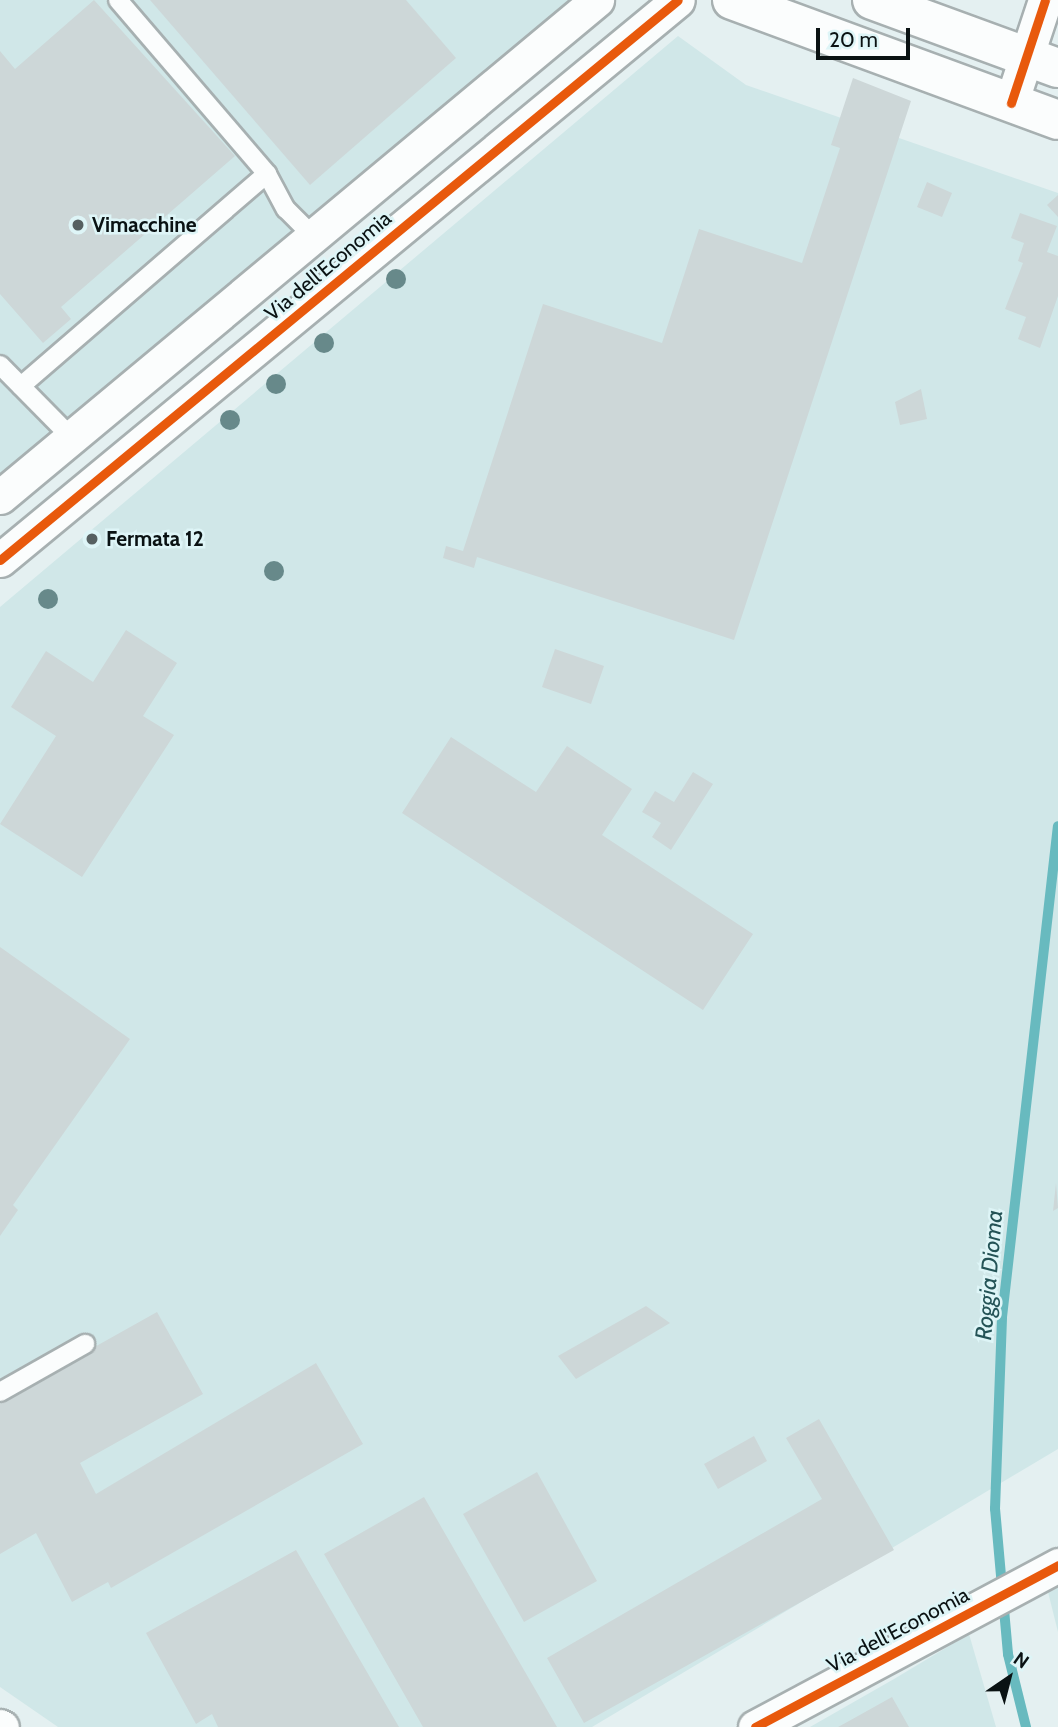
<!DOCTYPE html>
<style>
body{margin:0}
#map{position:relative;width:1058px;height:1727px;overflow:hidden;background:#e4f0f1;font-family:Cabin,sans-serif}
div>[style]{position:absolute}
.built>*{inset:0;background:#d0e7e8}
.stream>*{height:10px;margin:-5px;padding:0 5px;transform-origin:5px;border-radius:5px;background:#68babf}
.building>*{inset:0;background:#cdd7d8}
.roads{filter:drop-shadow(2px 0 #a7b0b1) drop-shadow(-2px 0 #a7b0b1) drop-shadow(0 2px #a7b0b1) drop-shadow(0 -2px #a7b0b1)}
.service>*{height:18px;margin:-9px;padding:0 9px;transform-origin:9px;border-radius:9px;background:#fbfdfd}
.minor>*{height:33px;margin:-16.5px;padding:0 16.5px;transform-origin:16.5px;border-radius:16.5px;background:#fbfdfd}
.secondary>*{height:38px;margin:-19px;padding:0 19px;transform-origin:19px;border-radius:19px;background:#fbfdfd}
.cycleway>*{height:9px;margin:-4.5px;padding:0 4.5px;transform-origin:4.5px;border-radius:4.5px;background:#e8590c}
.trees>*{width:20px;height:20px;margin:-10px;border-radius:50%;background:#67898a}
.dots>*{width:19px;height:19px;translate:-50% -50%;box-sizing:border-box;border:4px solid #def5f7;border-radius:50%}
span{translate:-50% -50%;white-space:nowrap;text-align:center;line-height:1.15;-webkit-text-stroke:5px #def5f7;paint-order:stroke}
.poi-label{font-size:21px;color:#0a1213;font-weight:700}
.left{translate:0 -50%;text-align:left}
.street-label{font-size:21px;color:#0a1213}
.water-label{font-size:23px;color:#245356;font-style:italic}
.north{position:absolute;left:974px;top:1643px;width:70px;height:70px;-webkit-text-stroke:5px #def5f7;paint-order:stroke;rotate:35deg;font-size:19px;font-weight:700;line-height:28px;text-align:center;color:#0a1213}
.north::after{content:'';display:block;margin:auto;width:24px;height:32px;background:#0a1213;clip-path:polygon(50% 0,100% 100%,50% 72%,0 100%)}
.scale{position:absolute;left:816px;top:28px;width:94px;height:32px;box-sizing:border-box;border:4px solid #0a1213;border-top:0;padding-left:9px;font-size:21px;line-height:24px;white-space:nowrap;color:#0a1213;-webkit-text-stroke:5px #def5f7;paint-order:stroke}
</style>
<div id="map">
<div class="built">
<div style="clip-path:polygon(0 0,576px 0,0 474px)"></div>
<div style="clip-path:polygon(678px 36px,746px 85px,1058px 193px,1058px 1449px,592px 1727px,58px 1727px,0 1687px,0 607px)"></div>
<div style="clip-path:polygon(1058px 1586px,1058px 1632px,1048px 1592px)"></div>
<div style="clip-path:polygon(969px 1634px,996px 1727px,810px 1727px,894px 1679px)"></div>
</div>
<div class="stream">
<div style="left:1026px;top:1727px;width:75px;rotate:-103.9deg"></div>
<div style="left:1008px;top:1654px;width:146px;rotate:-95.1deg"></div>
<div style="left:995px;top:1509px;width:192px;rotate:-87.9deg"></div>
<div style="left:1002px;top:1317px;width:494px;rotate:-83.5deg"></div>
</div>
<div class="building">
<div style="clip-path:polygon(94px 0,235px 156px,61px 307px,71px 319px,43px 343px,0 294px,0 51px,15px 69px)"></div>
<div style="clip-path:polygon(150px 0,406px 0,456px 58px,310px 185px)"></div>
<div style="clip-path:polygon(853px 78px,911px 101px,734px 640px,477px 557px,474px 568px,443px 558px,446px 546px,463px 551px,543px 304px,662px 343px,699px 229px,802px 263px,840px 148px,831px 145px)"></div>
<div style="clip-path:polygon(927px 182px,952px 193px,942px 217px,917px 207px)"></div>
<div style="clip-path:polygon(1058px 195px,1058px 217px,1047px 205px)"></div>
<div style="clip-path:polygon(1020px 213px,1057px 226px,1047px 252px,1058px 256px,1058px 296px,1040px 348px,1018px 339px,1026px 317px,1005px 309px,1023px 263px,1018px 261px,1024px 243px,1011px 238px)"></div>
<div style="clip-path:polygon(921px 389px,927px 419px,900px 425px,895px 402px)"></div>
<div style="clip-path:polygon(126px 630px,177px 663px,143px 716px,174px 735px,82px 877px,0 824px,56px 736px,11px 707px,46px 651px,93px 682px)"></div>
<div style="clip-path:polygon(555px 649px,604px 666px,591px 704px,542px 687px)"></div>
<div style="clip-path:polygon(451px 737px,536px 792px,567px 746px,632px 789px,602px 835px,753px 934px,703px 1010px,402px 813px)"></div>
<div style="clip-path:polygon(693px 772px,713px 784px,671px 850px,652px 837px,661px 823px,642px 812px,655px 791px,674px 802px)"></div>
<div style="clip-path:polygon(0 947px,130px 1039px,13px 1205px,18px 1210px,0 1236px)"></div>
<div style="clip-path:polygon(1056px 1183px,1058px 1208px,1053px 1211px)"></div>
<div style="clip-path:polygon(646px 1306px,670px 1323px,576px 1379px,558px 1356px)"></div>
<div style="clip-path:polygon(157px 1312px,203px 1394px,80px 1463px,96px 1494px,316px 1363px,363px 1444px,111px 1588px,108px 1582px,72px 1602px,36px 1533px,0 1554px,0 1400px)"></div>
<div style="clip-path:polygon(819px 1419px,894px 1550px,584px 1723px,547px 1658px,822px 1499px,786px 1438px)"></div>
<div style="clip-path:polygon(754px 1436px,767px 1461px,718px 1489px,704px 1464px)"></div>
<div style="clip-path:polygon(537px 1472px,597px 1581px,524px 1622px,463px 1514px)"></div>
<div style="clip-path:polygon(424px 1497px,477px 1589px,557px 1727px,423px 1727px,324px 1554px)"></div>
<div style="clip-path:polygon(296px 1550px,385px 1703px,399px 1727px,218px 1727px,212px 1714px,196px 1724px,146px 1633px)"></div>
<div style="clip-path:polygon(892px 1697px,909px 1727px,838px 1727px,849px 1721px)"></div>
</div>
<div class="roads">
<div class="service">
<div style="left:118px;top:0;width:229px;rotate:49.4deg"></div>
<div style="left:0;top:365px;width:103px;rotate:45.4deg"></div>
<div style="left:21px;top:386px;width:325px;rotate:-40.8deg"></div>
<div style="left:267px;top:174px;width:40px;rotate:62deg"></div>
<div style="left:286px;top:209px;width:40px;rotate:45deg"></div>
<div style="left:0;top:1392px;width:98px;rotate:-29.5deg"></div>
</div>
<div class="minor">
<div style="left:1011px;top:103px;width:108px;rotate:-71.7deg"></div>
<div style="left:0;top:497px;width:777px;rotate:-39.78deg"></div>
<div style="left:0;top:560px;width:879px;rotate:-39.56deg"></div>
<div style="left:0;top:1726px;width:2px;rotate:27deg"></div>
<div style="left:755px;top:1727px;width:344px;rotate:-28.1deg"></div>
</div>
<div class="secondary">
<div style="left:732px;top:0;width:347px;rotate:20.2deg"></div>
<div style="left:872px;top:0;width:198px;rotate:20.1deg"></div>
</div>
</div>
<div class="cycleway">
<div style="left:1011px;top:103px;width:108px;rotate:-71.7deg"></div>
<div style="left:0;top:560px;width:879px;rotate:-39.56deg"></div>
<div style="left:755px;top:1727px;width:344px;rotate:-28.1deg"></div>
</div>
<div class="trees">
<div style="left:396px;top:279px"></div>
<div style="left:324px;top:343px"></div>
<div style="left:276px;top:384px"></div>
<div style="left:230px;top:420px"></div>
<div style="left:274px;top:571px"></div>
<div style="left:48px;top:599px"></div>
</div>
<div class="dots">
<div style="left:78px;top:225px;background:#566061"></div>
<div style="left:92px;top:539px;background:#566061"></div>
</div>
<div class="poi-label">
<span class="left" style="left:92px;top:225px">Vimacchine</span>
<span class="left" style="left:106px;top:539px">Fermata 12</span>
</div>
<div class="street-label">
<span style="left:328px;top:266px;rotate:-40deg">Via dell'Economia</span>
<span style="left:898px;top:1630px;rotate:-28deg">Via dell'Economia</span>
</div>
<div class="water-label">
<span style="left:989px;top:1275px;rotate:-85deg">Roggia Dioma</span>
</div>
<div class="north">N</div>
<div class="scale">20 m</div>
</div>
